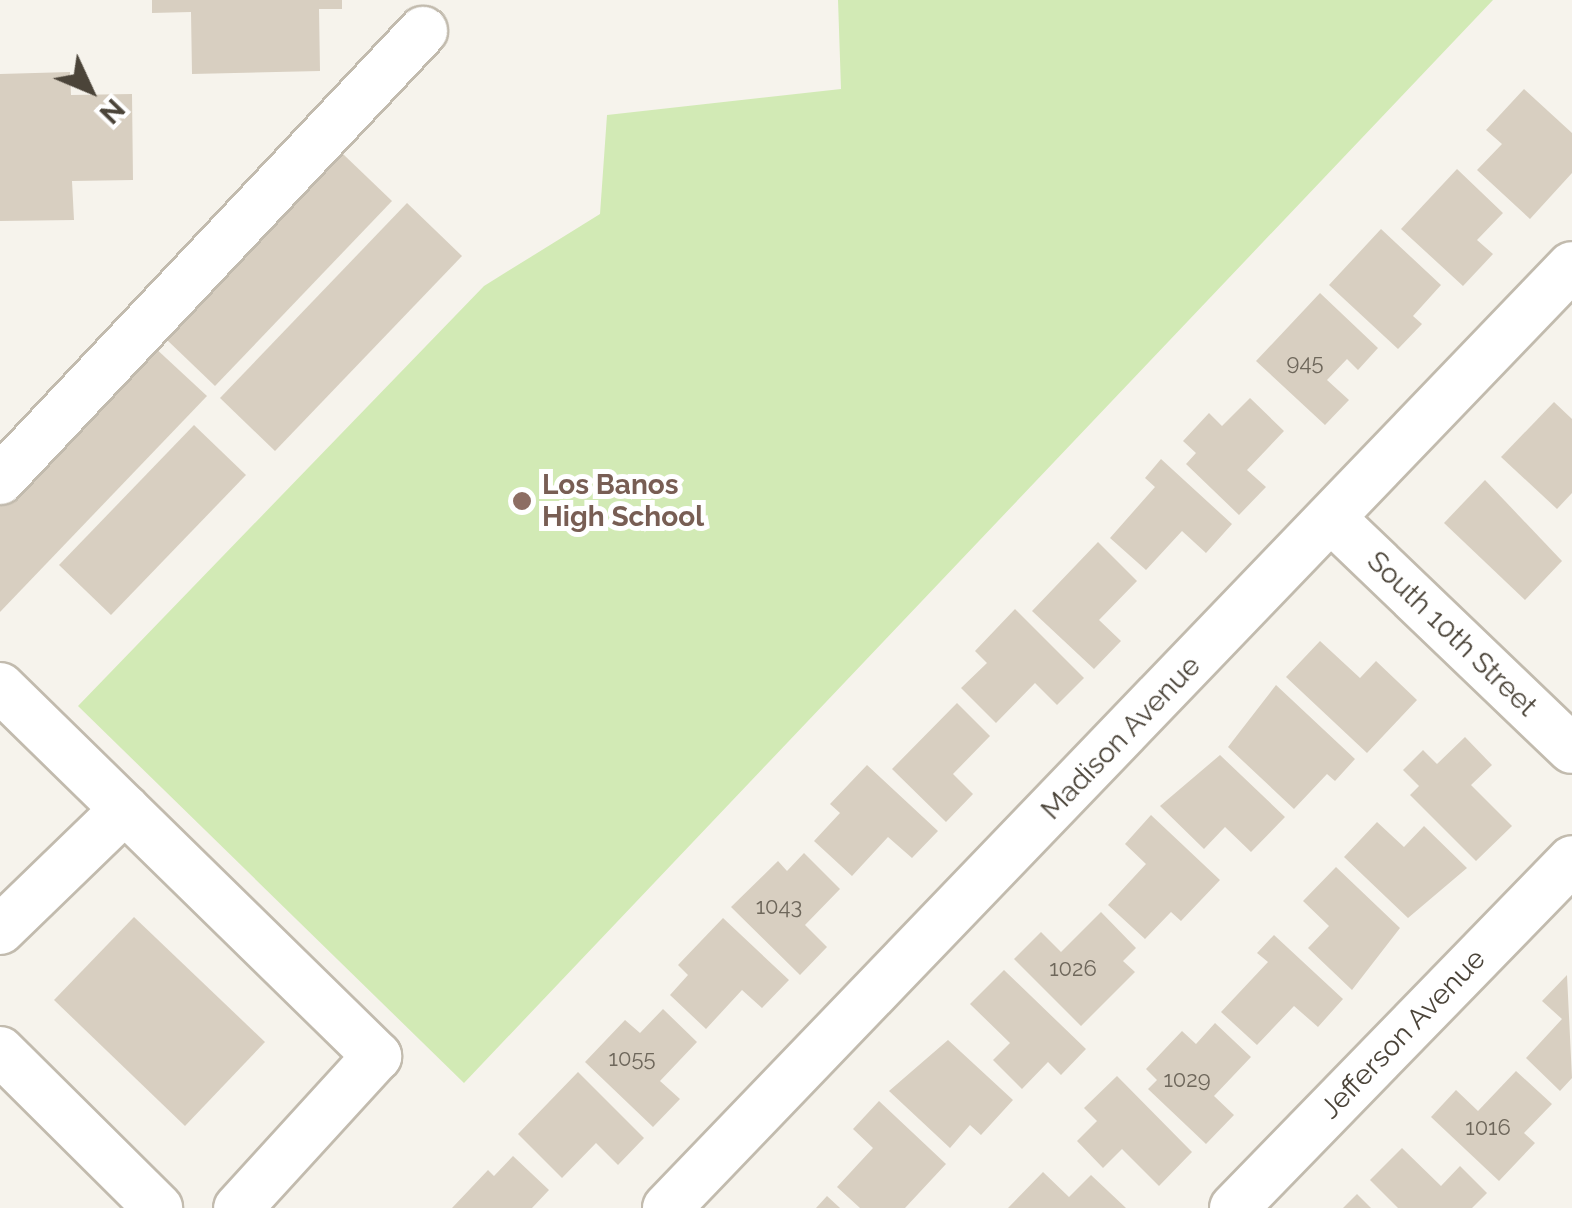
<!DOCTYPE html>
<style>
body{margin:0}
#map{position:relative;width:1572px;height:1208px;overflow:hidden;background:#f6f3ec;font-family:Raleway,sans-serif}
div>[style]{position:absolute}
.green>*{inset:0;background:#d2eab5}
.building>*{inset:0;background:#d8cfc1}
.roads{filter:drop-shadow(2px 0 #c2bbae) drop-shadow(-2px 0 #c2bbae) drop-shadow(0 2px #c2bbae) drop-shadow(0 -2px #c2bbae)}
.minor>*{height:48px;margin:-24px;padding:0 24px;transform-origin:24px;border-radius:24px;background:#fff}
.dots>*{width:28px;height:28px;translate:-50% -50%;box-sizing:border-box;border:5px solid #fff;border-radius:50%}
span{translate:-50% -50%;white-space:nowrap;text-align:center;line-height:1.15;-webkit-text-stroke:10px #fff;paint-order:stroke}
.number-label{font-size:22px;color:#6e675b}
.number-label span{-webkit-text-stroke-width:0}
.education-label{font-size:28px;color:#785e54;font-weight:700}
.left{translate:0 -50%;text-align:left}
.street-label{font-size:28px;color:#4b4439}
.north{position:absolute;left:40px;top:40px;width:100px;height:100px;-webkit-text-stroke:8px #fff;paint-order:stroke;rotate:134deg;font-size:28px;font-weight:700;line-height:40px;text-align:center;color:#4b4439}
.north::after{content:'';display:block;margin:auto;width:35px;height:45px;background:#4b4439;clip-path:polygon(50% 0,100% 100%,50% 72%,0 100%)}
</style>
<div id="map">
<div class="green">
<div style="clip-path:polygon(838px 0,1493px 0,464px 1083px,78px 706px,484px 286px,600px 214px,607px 115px,841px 89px)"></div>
</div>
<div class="building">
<div style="clip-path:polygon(152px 0,342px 0,342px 9px,319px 9px,320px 71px,192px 74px,191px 12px,152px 13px)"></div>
<div style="clip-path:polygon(70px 72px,71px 95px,132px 94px,133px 180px,72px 181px,74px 220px,0 221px,0 74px)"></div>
<div style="clip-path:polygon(1524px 89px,1572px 133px,1572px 173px,1530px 219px,1477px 170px,1502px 144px,1486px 130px)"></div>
<div style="clip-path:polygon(343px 154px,392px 201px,215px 386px,166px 339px)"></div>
<div style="clip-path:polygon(1457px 169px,1503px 213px,1477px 240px,1493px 254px,1463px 286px,1401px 229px)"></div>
<div style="clip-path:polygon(407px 203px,462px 256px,275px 451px,220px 398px)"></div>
<div style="clip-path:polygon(1381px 229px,1441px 285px,1413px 316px,1422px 324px,1398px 349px,1329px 285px)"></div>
<div style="clip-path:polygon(1320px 293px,1378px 348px,1358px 370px,1347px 359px,1327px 380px,1349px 400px,1325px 425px,1256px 361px)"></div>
<div style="clip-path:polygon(152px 345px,207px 396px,0 612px,0 503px)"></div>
<div style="clip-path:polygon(1250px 398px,1284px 431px,1247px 470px,1266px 487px,1239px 515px,1186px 464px,1196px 453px,1183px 441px,1209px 413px,1222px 426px)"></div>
<div style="clip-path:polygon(1554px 402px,1572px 419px,1572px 493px,1557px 509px,1501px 457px)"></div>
<div style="clip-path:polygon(194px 425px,246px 475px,111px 615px,59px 565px)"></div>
<div style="clip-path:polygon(1161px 459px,1232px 524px,1206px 553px,1182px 531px,1146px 570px,1110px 538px,1155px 487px,1145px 478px)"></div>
<div style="clip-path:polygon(1485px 480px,1562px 561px,1525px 600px,1444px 523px)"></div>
<div style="clip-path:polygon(1098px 542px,1137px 581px,1099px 620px,1121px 641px,1094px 669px,1032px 611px)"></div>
<div style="clip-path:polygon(1015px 609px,1084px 678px,1057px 705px,1035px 683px,996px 723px,961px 688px,987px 663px,975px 651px)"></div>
<div style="clip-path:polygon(1320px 641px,1360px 678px,1376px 661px,1417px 700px,1367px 753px,1286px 677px)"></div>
<div style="clip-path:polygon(1276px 685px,1355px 759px,1335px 781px,1327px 774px,1294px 809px,1228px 747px)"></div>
<div style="clip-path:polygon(957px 703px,990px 736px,953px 774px,973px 794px,946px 822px,892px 769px)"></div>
<div style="clip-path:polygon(1465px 737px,1492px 765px,1471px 785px,1512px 826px,1476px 861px,1410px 795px,1419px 786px,1403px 770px,1423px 750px,1437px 764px)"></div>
<div style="clip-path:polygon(1220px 755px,1285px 817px,1251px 852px,1225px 827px,1204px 849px,1160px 806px)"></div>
<div style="clip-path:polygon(867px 765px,938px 831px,912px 858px,888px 837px,852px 876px,814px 841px,840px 813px,830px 804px)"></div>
<div style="clip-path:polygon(1151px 815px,1220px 880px,1181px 921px,1171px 912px,1145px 939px,1108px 905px,1146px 864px,1125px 844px)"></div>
<div style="clip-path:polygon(1377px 822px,1404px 847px,1424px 826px,1467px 868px,1408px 918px,1344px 857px)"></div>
<div style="clip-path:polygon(804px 853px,840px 889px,805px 925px,827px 947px,800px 975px,731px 907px,778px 861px,787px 871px)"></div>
<div style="clip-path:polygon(1336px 867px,1400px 928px,1352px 990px,1308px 948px,1329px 926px,1303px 901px)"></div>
<div style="clip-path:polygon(1101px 912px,1136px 948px,1123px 961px,1135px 972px,1081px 1026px,1014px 959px,1041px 932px,1061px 952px)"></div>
<div style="clip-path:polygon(134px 917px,265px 1042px,185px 1126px,54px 1000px)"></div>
<div style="clip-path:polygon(723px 918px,789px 980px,762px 1008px,742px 990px,706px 1029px,670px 995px,688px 975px,678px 965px)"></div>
<div style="clip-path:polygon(1274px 935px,1343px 999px,1318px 1027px,1294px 1006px,1257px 1045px,1221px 1012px,1268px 962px,1257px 953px)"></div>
<div style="clip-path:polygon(1004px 970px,1086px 1049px,1061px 1075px,1048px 1062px,1022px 1089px,993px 1060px,1010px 1043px,970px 1004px)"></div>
<div style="clip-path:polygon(1567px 975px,1572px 1078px,1560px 1091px,1526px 1058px,1562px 1019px,1542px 1001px)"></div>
<div style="clip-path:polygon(663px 1009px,697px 1042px,660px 1081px,680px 1099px,653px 1127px,585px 1062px,625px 1020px,640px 1033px)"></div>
<div style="clip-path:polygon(1215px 1023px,1251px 1057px,1214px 1096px,1234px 1115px,1206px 1144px,1148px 1089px,1157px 1080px,1146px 1069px,1182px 1031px,1196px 1044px)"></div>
<div style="clip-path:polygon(948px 1040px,1013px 1100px,981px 1135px,970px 1125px,950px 1148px,889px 1091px)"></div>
<div style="clip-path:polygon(1516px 1071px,1552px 1104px,1524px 1133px,1535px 1143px,1499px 1181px,1431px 1117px,1456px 1090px,1478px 1111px)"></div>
<div style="clip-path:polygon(578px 1072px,644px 1138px,618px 1165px,596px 1143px,562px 1178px,518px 1134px)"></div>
<div style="clip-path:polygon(1117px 1076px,1192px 1152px,1159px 1186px,1122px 1149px,1103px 1168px,1077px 1141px,1097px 1121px,1084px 1108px)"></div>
<div style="clip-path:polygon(879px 1101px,946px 1164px,905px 1208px,860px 1208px,837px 1187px,873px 1148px,853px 1129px)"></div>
<div style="clip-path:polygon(1402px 1148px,1441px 1186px,1460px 1166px,1487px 1193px,1472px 1208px,1398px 1208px,1370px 1180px)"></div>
<div style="clip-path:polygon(513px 1156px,549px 1190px,532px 1208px,452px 1208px,488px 1170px,494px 1176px)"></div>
<div style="clip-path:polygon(1043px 1172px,1069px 1197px,1091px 1175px,1126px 1208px,1008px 1208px)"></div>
<div style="clip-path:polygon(1357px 1194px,1371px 1208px,1343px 1208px)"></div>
<div style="clip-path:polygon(827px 1196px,840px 1208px,816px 1208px)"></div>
</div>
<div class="roads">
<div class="minor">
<div style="left:0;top:480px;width:617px;rotate:-46.71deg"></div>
<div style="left:1332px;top:519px;width:332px;rotate:43.8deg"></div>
<div style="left:0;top:687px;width:528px;rotate:44.39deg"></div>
<div style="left:377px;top:1056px;width:206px;rotate:132.4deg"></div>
<div style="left:0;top:930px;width:174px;rotate:-44.1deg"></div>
<div style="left:0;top:1051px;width:223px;rotate:44.8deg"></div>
<div style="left:667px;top:1208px;width:1306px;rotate:-46.15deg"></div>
<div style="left:1234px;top:1208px;width:485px;rotate:-45.8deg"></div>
</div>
</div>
<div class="dots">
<div style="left:522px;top:501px;background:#8d6e63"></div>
</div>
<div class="number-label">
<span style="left:1305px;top:363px">945</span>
<span style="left:779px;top:907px">1043</span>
<span style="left:1073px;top:969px">1026</span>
<span style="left:632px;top:1059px">1055</span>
<span style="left:1187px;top:1080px">1029</span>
<span style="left:1488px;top:1128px">1016</span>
</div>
<div class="education-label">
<span class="left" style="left:542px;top:501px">Los Banos<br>High School</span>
</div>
<div class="street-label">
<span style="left:1452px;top:634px;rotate:44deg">South 10th Street</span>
<span style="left:1121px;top:738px;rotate:-46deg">Madison Avenue</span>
<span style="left:1403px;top:1034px;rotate:-46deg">Jefferson Avenue</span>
</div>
<div class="north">N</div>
</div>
